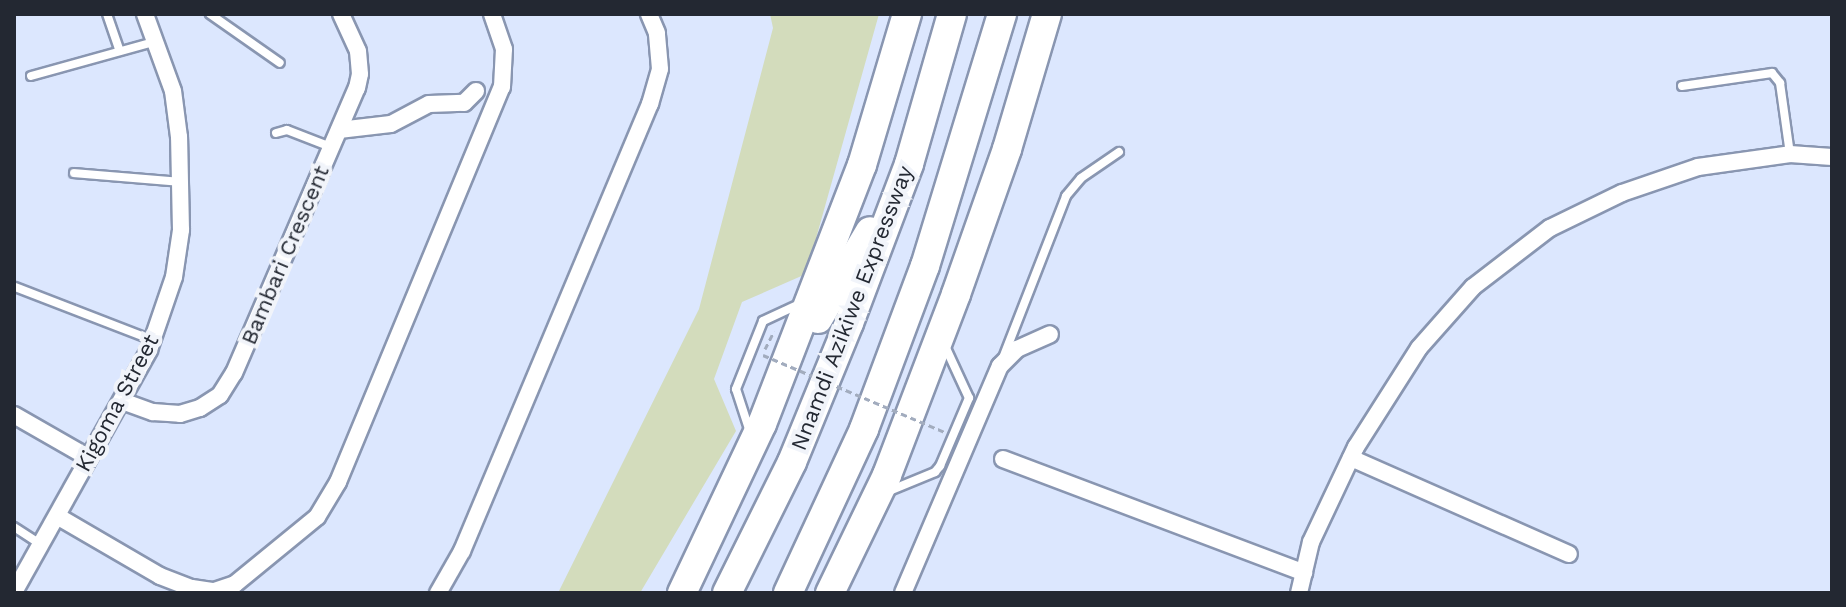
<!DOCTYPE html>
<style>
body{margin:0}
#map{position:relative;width:1846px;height:607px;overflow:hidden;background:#dce7fe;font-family:"Work Sans",sans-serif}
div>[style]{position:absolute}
.green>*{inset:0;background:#d3dcbc}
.path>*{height:3px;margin-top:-1.5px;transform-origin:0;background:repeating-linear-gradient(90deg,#a2acbe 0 6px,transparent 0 10px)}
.roads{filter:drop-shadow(2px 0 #8996b1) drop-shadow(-2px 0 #8996b1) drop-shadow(0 2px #8996b1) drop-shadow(0 -2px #8996b1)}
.lane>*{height:8px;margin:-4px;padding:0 4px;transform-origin:4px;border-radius:4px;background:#fff}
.street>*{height:16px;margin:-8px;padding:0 8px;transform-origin:8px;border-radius:8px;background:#fff}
.highway>*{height:28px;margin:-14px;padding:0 14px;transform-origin:14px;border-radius:14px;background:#fff}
.path-bridge>*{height:3px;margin-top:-1.5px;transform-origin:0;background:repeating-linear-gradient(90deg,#a2acbe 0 6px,transparent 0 10px)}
span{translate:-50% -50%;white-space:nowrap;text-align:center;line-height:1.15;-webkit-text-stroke:8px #f1f4fa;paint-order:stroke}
.street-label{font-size:22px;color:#232832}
.frame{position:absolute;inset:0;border:16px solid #232832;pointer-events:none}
</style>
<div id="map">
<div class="green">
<div style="clip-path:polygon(770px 14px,879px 14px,806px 274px,742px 302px,714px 379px,736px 431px,640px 593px,558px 593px,699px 309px,773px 28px)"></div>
</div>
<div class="path">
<div style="left:765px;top:349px;width:20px;rotate:-63deg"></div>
</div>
<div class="roads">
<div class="lane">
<div style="left:107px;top:14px;width:39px;rotate:71deg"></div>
<div style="left:210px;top:14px;width:85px;rotate:35deg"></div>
<div style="left:31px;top:76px;width:131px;rotate:-15.5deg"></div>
<div style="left:1682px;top:86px;width:91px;rotate:-8.2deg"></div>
<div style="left:1772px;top:73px;width:13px;rotate:51deg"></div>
<div style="left:1780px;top:83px;width:72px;rotate:82deg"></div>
<div style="left:276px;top:133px;width:11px;rotate:-15deg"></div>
<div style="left:287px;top:130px;width:47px;rotate:21.1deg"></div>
<div style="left:74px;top:173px;width:107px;rotate:4.8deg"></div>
<div style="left:15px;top:287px;width:147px;rotate:21.1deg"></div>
<div style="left:1003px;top:358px;width:174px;rotate:-68.7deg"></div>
<div style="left:1066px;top:196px;width:23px;rotate:-50deg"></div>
<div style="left:1081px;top:178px;width:46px;rotate:-34.4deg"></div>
<div style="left:750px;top:432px;width:45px;rotate:-108deg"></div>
<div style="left:736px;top:389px;width:73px;rotate:-68.3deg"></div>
<div style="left:763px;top:321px;width:40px;rotate:-25deg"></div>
<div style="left:889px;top:491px;width:50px;rotate:-22.4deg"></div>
<div style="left:935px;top:472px;width:8px;rotate:-50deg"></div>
<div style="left:940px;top:466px;width:74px;rotate:-66.9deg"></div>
<div style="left:969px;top:398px;width:57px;rotate:-114.8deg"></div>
<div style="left:14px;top:527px;width:31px;rotate:33deg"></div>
</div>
<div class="street">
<div style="left:339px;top:130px;width:52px;rotate:-6.6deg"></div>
<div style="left:391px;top:124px;width:43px;rotate:-27.8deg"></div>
<div style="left:429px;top:104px;width:35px;rotate:-2deg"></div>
<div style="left:464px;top:103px;width:17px;rotate:-45deg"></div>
<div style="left:122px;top:401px;width:33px;rotate:20deg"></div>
<div style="left:153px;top:412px;width:27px;rotate:4deg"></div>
<div style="left:180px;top:414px;width:21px;rotate:-17deg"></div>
<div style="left:200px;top:408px;width:24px;rotate:-33deg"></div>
<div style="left:220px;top:395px;width:26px;rotate:-58deg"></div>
<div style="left:234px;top:373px;width:310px;rotate:-66.7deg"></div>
<div style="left:357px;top:88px;width:14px;rotate:-78deg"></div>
<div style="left:360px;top:74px;width:23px;rotate:-95deg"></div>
<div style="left:358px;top:51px;width:41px;rotate:-114.7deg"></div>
<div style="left:14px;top:415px;width:86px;rotate:29.8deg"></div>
<div style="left:1351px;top:458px;width:238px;rotate:23.8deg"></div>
<div style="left:1003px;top:459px;width:322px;rotate:20.7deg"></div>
<div style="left:57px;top:516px;width:119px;rotate:30.2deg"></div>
<div style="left:160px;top:576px;width:34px;rotate:21deg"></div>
<div style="left:192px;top:588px;width:22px;rotate:8deg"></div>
<div style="left:214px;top:591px;width:22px;rotate:-18deg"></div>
<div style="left:235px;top:584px;width:106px;rotate:-39.3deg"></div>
<div style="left:317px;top:517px;width:41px;rotate:-59deg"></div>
<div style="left:338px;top:482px;width:428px;rotate:-67.5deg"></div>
<div style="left:502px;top:87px;width:38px;rotate:-87deg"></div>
<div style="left:504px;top:49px;width:37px;rotate:-109deg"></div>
<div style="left:14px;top:592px;width:277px;rotate:-60.8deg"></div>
<div style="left:149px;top:350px;width:77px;rotate:-71.1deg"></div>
<div style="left:174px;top:277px;width:48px;rotate:-81.5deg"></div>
<div style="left:181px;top:230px;width:93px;rotate:-91.2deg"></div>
<div style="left:179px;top:137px;width:46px;rotate:-97.4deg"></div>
<div style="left:173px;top:91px;width:82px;rotate:-110deg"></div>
<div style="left:438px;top:593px;width:48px;rotate:-60.3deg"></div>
<div style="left:462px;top:551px;width:485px;rotate:-67.2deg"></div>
<div style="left:650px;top:104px;width:36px;rotate:-74deg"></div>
<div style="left:660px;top:69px;width:36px;rotate:-95deg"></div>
<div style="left:657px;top:33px;width:21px;rotate:-113deg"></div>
<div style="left:903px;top:593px;width:247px;rotate:-66.9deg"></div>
<div style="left:1000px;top:366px;width:24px;rotate:-45deg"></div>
<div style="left:1017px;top:349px;width:36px;rotate:-24deg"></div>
<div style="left:1299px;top:593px;width:52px;rotate:-76.8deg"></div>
<div style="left:1311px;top:542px;width:105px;rotate:-64.7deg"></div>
<div style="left:1356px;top:447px;width:117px;rotate:-57.5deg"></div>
<div style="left:1419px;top:348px;width:81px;rotate:-48.5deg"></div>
<div style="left:1473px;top:287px;width:97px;rotate:-37.5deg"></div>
<div style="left:1550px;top:228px;width:80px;rotate:-25.9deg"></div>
<div style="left:1622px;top:193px;width:80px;rotate:-18.9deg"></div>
<div style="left:1698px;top:167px;width:93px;rotate:-8deg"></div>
<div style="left:1790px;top:154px;width:42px;rotate:4.1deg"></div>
</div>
<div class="highway">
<div style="left:818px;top:319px;width:102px;rotate:-59.4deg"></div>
<div style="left:682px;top:593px;width:187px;rotate:-64.7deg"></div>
<div style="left:762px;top:424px;width:278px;rotate:-68.9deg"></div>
<div style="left:862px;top:165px;width:158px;rotate:-73.4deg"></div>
<div style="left:727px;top:593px;width:146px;rotate:-63.6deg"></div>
<div style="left:792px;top:462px;width:150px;rotate:-67.7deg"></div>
<div style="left:849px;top:323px;width:170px;rotate:-69.3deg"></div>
<div style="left:909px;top:164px;width:156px;rotate:-74deg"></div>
<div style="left:788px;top:593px;width:181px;rotate:-65.1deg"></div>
<div style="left:864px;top:429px;width:174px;rotate:-69.5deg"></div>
<div style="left:925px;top:266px;width:264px;rotate:-73deg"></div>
<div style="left:830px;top:593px;width:131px;rotate:-64.2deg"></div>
<div style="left:887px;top:475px;width:194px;rotate:-69.1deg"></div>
<div style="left:956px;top:294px;width:154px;rotate:-70.6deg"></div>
<div style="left:1007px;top:149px;width:141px;rotate:-73.5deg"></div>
</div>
</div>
<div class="path-bridge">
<div style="left:763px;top:355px;width:197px;rotate:23deg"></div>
</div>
<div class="street-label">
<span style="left:285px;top:255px;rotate:-67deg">Bambari Crescent</span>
<span style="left:852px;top:308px;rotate:-69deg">Nnamdi Azikiwe Expressway</span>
<span style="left:117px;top:403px;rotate:-62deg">Kigoma Street</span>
</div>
<div class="frame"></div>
</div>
